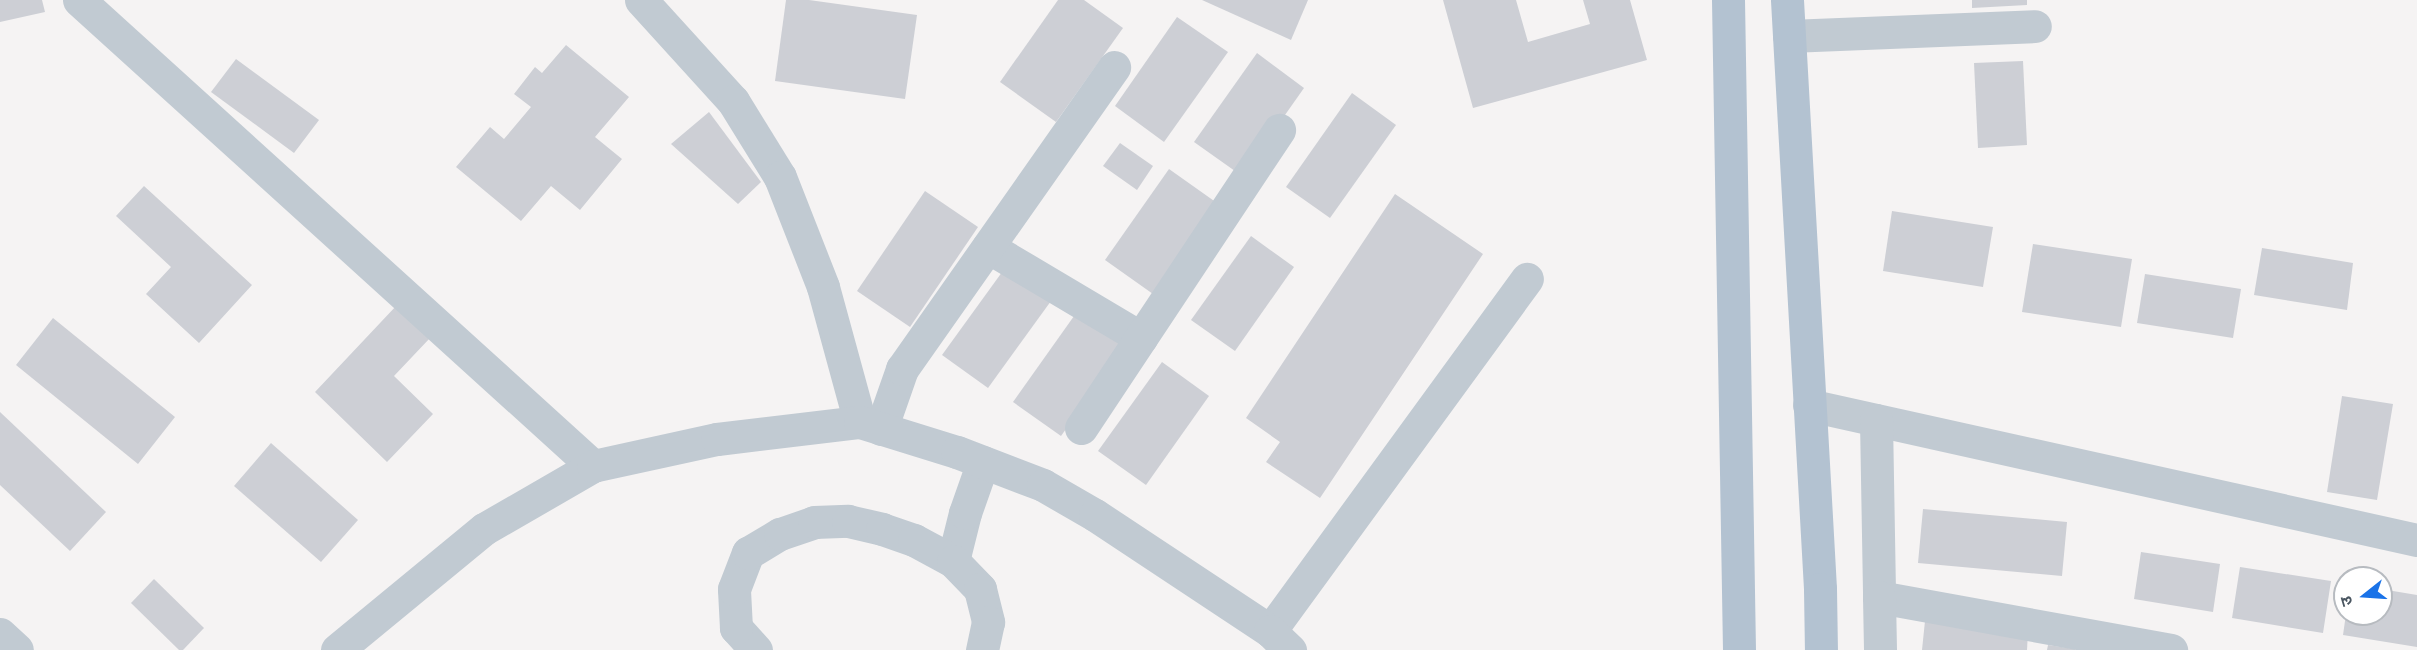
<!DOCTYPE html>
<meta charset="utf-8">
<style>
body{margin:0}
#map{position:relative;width:2417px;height:650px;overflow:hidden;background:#f5f3f3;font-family:Overpass,"Noto Sans Devanagari",sans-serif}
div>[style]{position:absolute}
.building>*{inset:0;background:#cdcfd5}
.minor>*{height:33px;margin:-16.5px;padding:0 16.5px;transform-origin:16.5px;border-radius:16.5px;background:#c1cad2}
.major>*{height:33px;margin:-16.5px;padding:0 16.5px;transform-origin:16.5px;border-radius:16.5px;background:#b3c2d1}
span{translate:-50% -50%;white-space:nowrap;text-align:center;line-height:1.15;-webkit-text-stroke:4.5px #fff;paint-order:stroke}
.north{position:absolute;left:2333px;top:566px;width:60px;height:60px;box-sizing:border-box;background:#fff;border:2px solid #b7bbc0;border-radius:50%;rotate:253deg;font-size:16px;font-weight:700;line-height:24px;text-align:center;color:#4a5661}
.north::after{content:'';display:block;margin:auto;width:21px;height:27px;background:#1a73e8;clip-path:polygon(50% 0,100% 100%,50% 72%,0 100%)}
</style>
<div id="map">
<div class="building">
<div style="clip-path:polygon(0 0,42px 0,45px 12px,0 22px)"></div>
<div style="clip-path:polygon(786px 0,809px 0,917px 15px,905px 99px,775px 81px)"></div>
<div style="clip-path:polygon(1058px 0,1084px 0,1123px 28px,1056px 122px,1000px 82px)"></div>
<div style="clip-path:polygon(1202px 0,1308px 0,1291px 40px)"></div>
<div style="clip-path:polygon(1443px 0,1516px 0,1528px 42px,1590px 24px,1583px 0,1630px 0,1647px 60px,1473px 108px)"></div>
<div style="clip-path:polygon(1972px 0,2027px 0,2027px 5px,1972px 8px)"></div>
<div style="clip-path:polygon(1177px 17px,1228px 52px,1164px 142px,1115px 106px)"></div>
<div style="clip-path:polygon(566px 45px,629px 97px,595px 137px,622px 159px,580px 210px,551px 186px,521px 221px,456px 167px,490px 127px,504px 139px,531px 107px,514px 94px,535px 67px,542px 73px)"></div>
<div style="clip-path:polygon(1257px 53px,1304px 88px,1242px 176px,1194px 142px)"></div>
<div style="clip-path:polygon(236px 59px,319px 120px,294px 153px,211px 92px)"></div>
<div style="clip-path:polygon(2023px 61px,2027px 145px,1978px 148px,1974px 63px)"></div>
<div style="clip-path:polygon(1352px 93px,1396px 125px,1330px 218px,1286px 187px)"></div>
<div style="clip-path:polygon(709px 112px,761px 182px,738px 204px,671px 144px)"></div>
<div style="clip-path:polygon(1120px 143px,1153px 166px,1137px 190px,1103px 166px)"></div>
<div style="clip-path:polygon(1169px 169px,1217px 203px,1153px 294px,1105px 260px)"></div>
<div style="clip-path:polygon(144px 186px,252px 285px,199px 343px,146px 294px,171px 267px,116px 216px)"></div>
<div style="clip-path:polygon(925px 191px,978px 227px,910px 327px,857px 291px)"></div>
<div style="clip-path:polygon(1395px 194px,1483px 254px,1320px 498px,1266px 462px,1280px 442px,1246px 418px)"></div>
<div style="clip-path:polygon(1892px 211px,1993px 227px,1983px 287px,1883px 271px)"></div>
<div style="clip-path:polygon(1251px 236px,1294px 267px,1235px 351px,1191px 320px)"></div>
<div style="clip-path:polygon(2033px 244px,2132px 259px,2121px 327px,2022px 312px)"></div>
<div style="clip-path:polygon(2262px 248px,2353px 263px,2347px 310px,2254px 295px)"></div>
<div style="clip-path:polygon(1005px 268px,1051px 301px,988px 388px,942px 355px)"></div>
<div style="clip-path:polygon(2145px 274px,2241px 289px,2233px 338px,2137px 323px)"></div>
<div style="clip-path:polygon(397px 305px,430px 338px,394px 376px,433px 414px,387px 462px,315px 392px)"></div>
<div style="clip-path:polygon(1079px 309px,1127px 343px,1061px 436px,1013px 402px)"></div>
<div style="clip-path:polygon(53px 318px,175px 417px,138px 464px,16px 365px)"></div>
<div style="clip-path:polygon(1162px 362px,1209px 396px,1146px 485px,1098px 451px)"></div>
<div style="clip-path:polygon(2342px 396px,2393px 404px,2377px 500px,2327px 492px)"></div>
<div style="clip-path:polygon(0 412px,106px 512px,70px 551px,0 485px)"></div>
<div style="clip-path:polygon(271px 443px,358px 520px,321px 562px,234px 486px)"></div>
<div style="clip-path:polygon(1923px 509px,2067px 522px,2062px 576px,1918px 563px)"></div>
<div style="clip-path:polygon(2141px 552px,2220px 564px,2213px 612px,2134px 599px)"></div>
<div style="clip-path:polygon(2240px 567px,2331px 581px,2323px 633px,2232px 618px)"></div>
<div style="clip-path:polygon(154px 579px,204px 628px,183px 650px,179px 650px,131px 603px)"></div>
<div style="clip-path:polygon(2381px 589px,2417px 595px,2417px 647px,2343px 635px,2346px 614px,2381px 614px)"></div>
<div style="clip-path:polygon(1925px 621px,2028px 632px,2027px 650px,1922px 650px)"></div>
<div style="clip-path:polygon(2048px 645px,2075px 649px,2075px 650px,2047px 650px)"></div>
</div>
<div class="minor">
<div style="left:79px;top:0;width:694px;rotate:42.2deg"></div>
<div style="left:641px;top:0;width:137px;rotate:47.7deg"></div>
<div style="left:733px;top:101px;width:89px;rotate:58.3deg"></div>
<div style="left:780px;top:177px;width:118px;rotate:68.6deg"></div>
<div style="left:823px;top:287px;width:140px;rotate:74.7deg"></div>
<div style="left:1789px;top:36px;width:246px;rotate:-2.3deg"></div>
<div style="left:988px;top:247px;width:178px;rotate:30.7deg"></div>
<div style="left:1809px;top:405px;width:623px;rotate:12.52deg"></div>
<div style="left:1876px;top:420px;width:177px;rotate:89deg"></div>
<div style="left:1879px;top:597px;width:297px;rotate:10.3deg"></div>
<div style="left:1081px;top:428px;width:358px;rotate:-56.4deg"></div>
<div style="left:881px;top:429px;width:64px;rotate:-70.7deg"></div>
<div style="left:902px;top:369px;width:369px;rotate:-54.9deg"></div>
<div style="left:953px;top:561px;width:49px;rotate:-76deg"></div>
<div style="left:965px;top:513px;width:54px;rotate:-70.6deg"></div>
<div style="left:1879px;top:597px;width:53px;rotate:88.9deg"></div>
<div style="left:1270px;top:631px;width:436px;rotate:-53.9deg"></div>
<div style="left:0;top:634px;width:23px;rotate:43deg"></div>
<div style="left:337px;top:650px;width:190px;rotate:-39.5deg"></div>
<div style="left:484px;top:529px;width:126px;rotate:-30deg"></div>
<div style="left:593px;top:466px;width:127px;rotate:-12.3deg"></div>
<div style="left:717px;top:439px;width:144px;rotate:-6.8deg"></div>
<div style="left:860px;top:422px;width:102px;rotate:17.2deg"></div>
<div style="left:957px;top:452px;width:92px;rotate:21deg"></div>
<div style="left:1043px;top:485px;width:60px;rotate:30deg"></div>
<div style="left:1095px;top:515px;width:210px;rotate:33.5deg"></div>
<div style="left:1270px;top:631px;width:28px;rotate:44deg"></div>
<div style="left:756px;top:650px;width:30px;rotate:-132deg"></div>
<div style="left:736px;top:628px;width:39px;rotate:-93deg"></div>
<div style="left:734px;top:589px;width:39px;rotate:-69deg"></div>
<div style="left:748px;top:553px;width:37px;rotate:-31deg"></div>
<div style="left:780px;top:534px;width:36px;rotate:-19deg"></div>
<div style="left:814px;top:522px;width:34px;rotate:-2deg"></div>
<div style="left:848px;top:521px;width:35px;rotate:13deg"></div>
<div style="left:882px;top:529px;width:34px;rotate:19deg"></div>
<div style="left:914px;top:540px;width:44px;rotate:28.3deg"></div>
<div style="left:953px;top:561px;width:39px;rotate:46deg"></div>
<div style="left:980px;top:589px;width:34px;rotate:76deg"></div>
<div style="left:988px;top:622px;width:29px;rotate:102deg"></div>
</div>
<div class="major">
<div style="left:1728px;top:0;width:650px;rotate:89.03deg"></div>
<div style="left:1787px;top:0;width:590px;rotate:86.79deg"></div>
<div style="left:1820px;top:589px;width:61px;rotate:89.1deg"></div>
</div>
<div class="north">उ</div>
</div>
